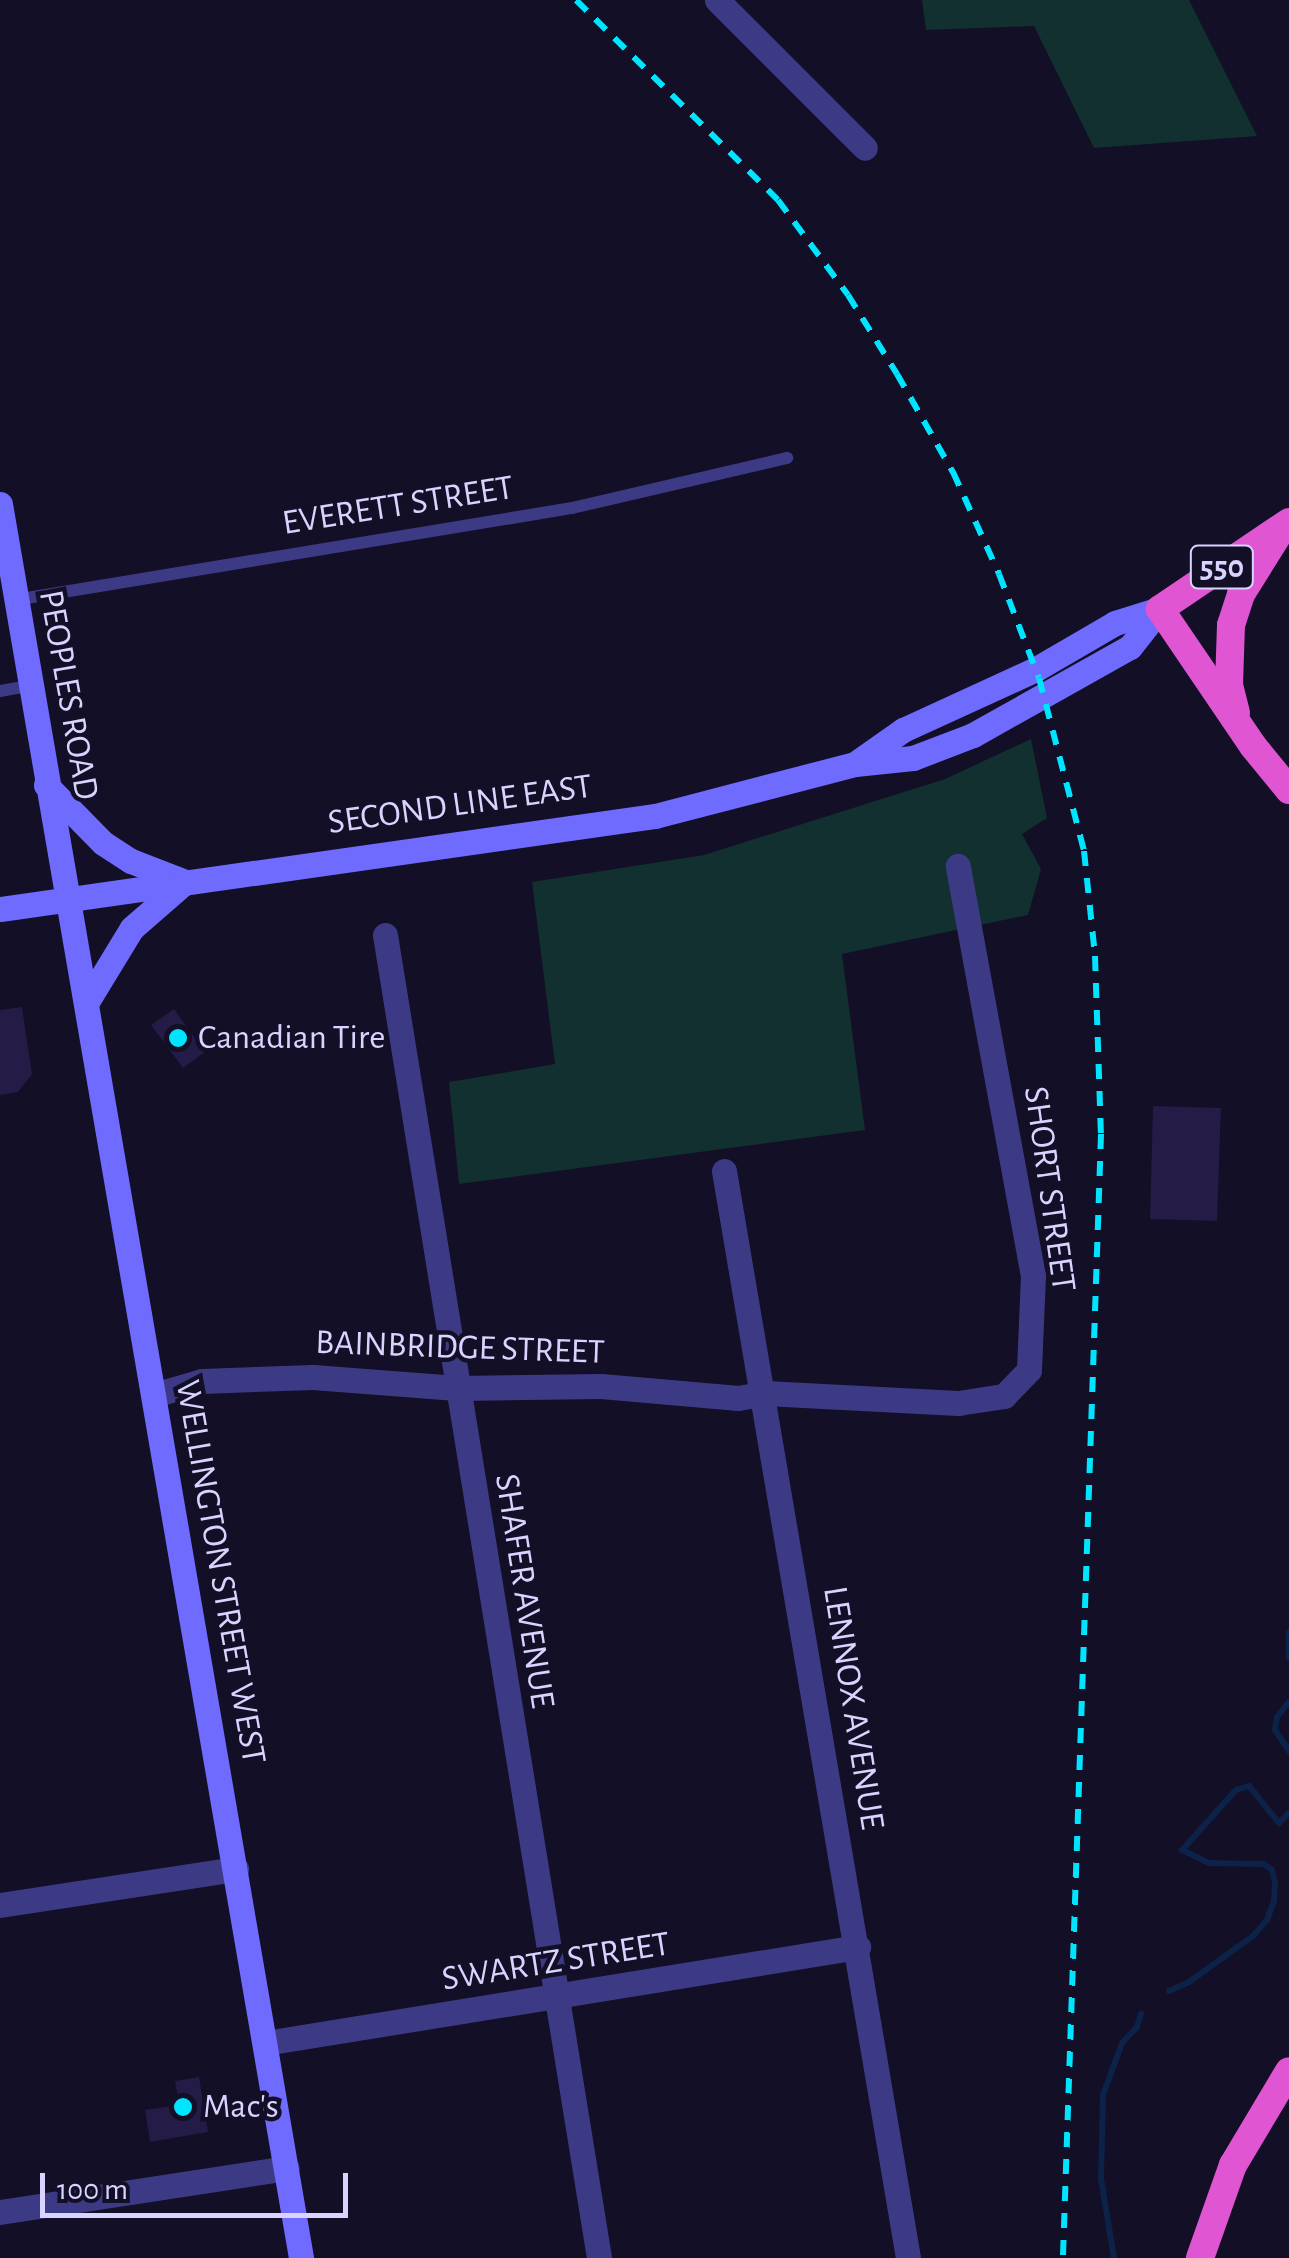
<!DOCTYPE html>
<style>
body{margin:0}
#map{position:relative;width:1289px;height:2258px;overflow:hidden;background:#130f26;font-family:"Alegreya Sans",sans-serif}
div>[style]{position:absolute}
.green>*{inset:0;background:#12302f}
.stream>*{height:6px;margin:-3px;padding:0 3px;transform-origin:3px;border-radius:3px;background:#0c2248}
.building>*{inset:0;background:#241b47}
.service>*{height:12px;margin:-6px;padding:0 6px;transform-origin:6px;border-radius:6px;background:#3d3a85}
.minor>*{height:25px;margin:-12.5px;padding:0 12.5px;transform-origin:12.5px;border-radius:12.5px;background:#3d3a85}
.secondary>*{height:25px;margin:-12.5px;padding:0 12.5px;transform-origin:12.5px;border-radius:12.5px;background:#6f6bff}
.trunk>*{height:28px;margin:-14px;padding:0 14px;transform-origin:14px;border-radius:14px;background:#e055d1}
.rail>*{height:6px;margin-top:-3px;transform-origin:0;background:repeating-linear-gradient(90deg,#00e5ff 0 15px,transparent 0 27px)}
.dots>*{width:28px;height:28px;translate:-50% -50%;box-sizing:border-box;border:5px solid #130f26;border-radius:50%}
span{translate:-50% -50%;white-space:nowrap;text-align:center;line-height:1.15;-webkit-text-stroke:9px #130f26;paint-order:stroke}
.shield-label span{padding:2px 8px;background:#130f26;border:2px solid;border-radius:8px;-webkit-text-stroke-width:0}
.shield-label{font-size:32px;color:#d9d4ff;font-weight:700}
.street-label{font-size:35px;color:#d9d4ff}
.poi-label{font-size:35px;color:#d9d4ff}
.left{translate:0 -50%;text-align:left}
.scale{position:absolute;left:40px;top:2173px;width:308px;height:45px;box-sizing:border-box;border:5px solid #d9d4ff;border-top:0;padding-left:12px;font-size:30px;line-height:35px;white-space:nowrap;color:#d9d4ff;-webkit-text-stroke:8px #130f26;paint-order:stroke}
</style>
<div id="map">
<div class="green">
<div style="clip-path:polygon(922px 0,1189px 0,1257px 136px,1094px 148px,1034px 26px,926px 30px)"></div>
<div style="clip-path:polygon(1031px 739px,1047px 818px,1022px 834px,1041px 869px,1028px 915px,842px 954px,865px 1130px,459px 1184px,449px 1082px,555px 1064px,532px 882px,704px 855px,945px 779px)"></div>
</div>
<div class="stream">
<div style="left:1289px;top:1632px;width:26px;rotate:90deg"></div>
<div style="left:1289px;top:1702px;width:19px;rotate:129deg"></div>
<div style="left:1277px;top:1717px;width:13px;rotate:99deg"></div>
<div style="left:1275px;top:1730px;width:25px;rotate:56deg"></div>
<div style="left:1169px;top:1991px;width:22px;rotate:-24deg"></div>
<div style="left:1189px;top:1982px;width:79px;rotate:-35.7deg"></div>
<div style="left:1253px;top:1936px;width:21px;rotate:-49deg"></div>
<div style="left:1267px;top:1920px;width:20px;rotate:-70deg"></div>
<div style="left:1274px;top:1901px;width:19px;rotate:-87deg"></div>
<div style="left:1275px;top:1882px;width:12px;rotate:-104deg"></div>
<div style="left:1272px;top:1870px;width:10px;rotate:-143deg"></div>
<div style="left:1264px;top:1864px;width:55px;rotate:-179deg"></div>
<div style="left:1209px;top:1863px;width:30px;rotate:-154deg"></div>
<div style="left:1182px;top:1850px;width:81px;rotate:-48deg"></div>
<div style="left:1236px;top:1790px;width:14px;rotate:-17deg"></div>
<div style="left:1249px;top:1786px;width:48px;rotate:51deg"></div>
<div style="left:1279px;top:1823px;width:14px;rotate:-45deg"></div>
<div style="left:1114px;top:2258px;width:80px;rotate:-99.3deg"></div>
<div style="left:1101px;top:2179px;width:84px;rotate:-88.6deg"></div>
<div style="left:1103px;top:2095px;width:55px;rotate:-69.9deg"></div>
<div style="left:1122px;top:2043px;width:22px;rotate:-47deg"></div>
<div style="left:1137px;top:2027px;width:14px;rotate:-73deg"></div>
</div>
<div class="building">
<div style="clip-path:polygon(22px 1007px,32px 1074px,18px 1092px,0 1095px,0 1010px)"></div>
<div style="clip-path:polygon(174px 1009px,205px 1052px,183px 1068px,151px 1025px)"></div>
<div style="clip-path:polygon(1153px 1106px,1221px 1108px,1217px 1221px,1150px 1219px)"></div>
<div style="clip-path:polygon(199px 2077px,208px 2132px,150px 2142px,145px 2110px,179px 2105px,175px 2081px)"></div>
</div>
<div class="service">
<div style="left:15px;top:600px;width:565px;rotate:-9.38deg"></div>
<div style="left:572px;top:508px;width:221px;rotate:-13.1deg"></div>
<div style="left:0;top:691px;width:29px;rotate:-10deg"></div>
</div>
<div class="minor">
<div style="left:717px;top:0;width:209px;rotate:45deg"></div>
<div style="left:385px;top:935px;width:1340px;rotate:80.81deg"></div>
<div style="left:724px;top:1171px;width:1102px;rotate:80.39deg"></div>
<div style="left:154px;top:1395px;width:50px;rotate:-16.3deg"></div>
<div style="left:202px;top:1381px;width:111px;rotate:-2.1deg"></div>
<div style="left:313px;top:1377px;width:144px;rotate:4.4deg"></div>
<div style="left:457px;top:1388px;width:144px;rotate:-0.8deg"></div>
<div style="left:601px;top:1386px;width:138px;rotate:5deg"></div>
<div style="left:738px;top:1398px;width:27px;rotate:-10deg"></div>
<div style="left:765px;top:1393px;width:193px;rotate:3deg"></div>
<div style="left:958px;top:1403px;width:47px;rotate:-8.7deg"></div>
<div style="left:1004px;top:1396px;width:36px;rotate:-46deg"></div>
<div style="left:1029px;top:1370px;width:94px;rotate:-87.6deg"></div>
<div style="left:1033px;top:1276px;width:417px;rotate:-100.4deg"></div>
<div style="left:0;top:1905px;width:239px;rotate:-8.7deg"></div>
<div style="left:265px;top:2043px;width:601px;rotate:-9.2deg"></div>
<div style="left:0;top:2212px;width:290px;rotate:-8.7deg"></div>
</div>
<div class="secondary">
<div style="left:0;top:504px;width:1780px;rotate:80.26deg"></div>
<div style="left:859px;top:761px;width:54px;rotate:-35.2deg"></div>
<div style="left:903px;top:730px;width:146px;rotate:-24.6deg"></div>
<div style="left:1036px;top:669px;width:91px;rotate:-30.2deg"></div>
<div style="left:1115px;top:623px;width:47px;rotate:-17.3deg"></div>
<div style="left:46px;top:785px;width:81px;rotate:45.5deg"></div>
<div style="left:103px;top:843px;width:33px;rotate:33deg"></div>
<div style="left:131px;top:861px;width:56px;rotate:21deg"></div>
<div style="left:0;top:909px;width:662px;rotate:-8.08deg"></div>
<div style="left:655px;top:816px;width:207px;rotate:-14.6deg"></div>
<div style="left:855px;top:764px;width:58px;rotate:-5.9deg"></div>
<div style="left:913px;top:758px;width:64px;rotate:-21deg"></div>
<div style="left:973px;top:735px;width:180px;rotate:-29.3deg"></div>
<div style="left:1130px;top:647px;width:48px;rotate:-51.7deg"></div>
<div style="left:88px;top:1000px;width:84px;rotate:-58.6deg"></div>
<div style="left:132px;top:928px;width:70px;rotate:-41deg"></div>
</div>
<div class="trunk">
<div style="left:1289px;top:522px;width:156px;rotate:146deg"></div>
<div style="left:1160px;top:609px;width:166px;rotate:55.8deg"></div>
<div style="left:1253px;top:746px;width:57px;rotate:50.7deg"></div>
<div style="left:1236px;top:713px;width:29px;rotate:-104deg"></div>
<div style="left:1229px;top:685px;width:60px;rotate:-88.1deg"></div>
<div style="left:1231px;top:625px;width:33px;rotate:-72deg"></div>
<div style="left:1241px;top:594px;width:70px;rotate:-57.9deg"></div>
<div style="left:1200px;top:2258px;width:99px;rotate:-70.5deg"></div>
<div style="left:1233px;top:2165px;width:109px;rotate:-59.2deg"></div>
</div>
<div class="rail">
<div style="left:576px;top:0;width:284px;rotate:44.7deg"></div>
<div style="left:778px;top:200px;width:118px;rotate:53.6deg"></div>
<div style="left:848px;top:295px;width:93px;rotate:58.2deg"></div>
<div style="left:897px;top:374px;width:113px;rotate:60.3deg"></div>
<div style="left:953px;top:472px;width:112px;rotate:65.7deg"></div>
<div style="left:999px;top:574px;width:111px;rotate:69deg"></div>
<div style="left:1039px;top:678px;width:179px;rotate:75.4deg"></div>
<div style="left:1084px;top:851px;width:106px;rotate:84deg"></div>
<div style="left:1095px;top:956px;width:178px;rotate:88.1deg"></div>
<div style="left:1101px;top:1134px;width:1125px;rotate:91.94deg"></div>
</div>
<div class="dots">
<div style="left:178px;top:1038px;background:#00e5ff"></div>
<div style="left:183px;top:2107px;background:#00e5ff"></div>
</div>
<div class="shield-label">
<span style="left:1222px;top:567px">550</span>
</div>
<div class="street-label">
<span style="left:398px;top:506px;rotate:-9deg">EVERETT STREET</span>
<span style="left:68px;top:695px;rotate:80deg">PEOPLES ROAD</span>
<span style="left:460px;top:805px;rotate:-8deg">SECOND LINE EAST</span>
<span style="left:1049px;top:1189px;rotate:82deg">SHORT STREET</span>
<span style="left:460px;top:1348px;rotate:2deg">BAINBRIDGE STREET</span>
<span style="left:220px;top:1572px;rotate:80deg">WELLINGTON STREET WEST</span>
<span style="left:524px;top:1591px;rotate:81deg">SHAFER AVENUE</span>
<span style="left:853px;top:1708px;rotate:81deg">LENNOX AVENUE</span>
<span style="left:556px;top:1962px;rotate:-9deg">SWARTZ STREET</span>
</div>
<div class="poi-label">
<span class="left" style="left:198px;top:1038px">Canadian Tire</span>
<span class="left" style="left:203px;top:2107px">Mac's</span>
</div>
<div class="scale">100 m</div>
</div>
